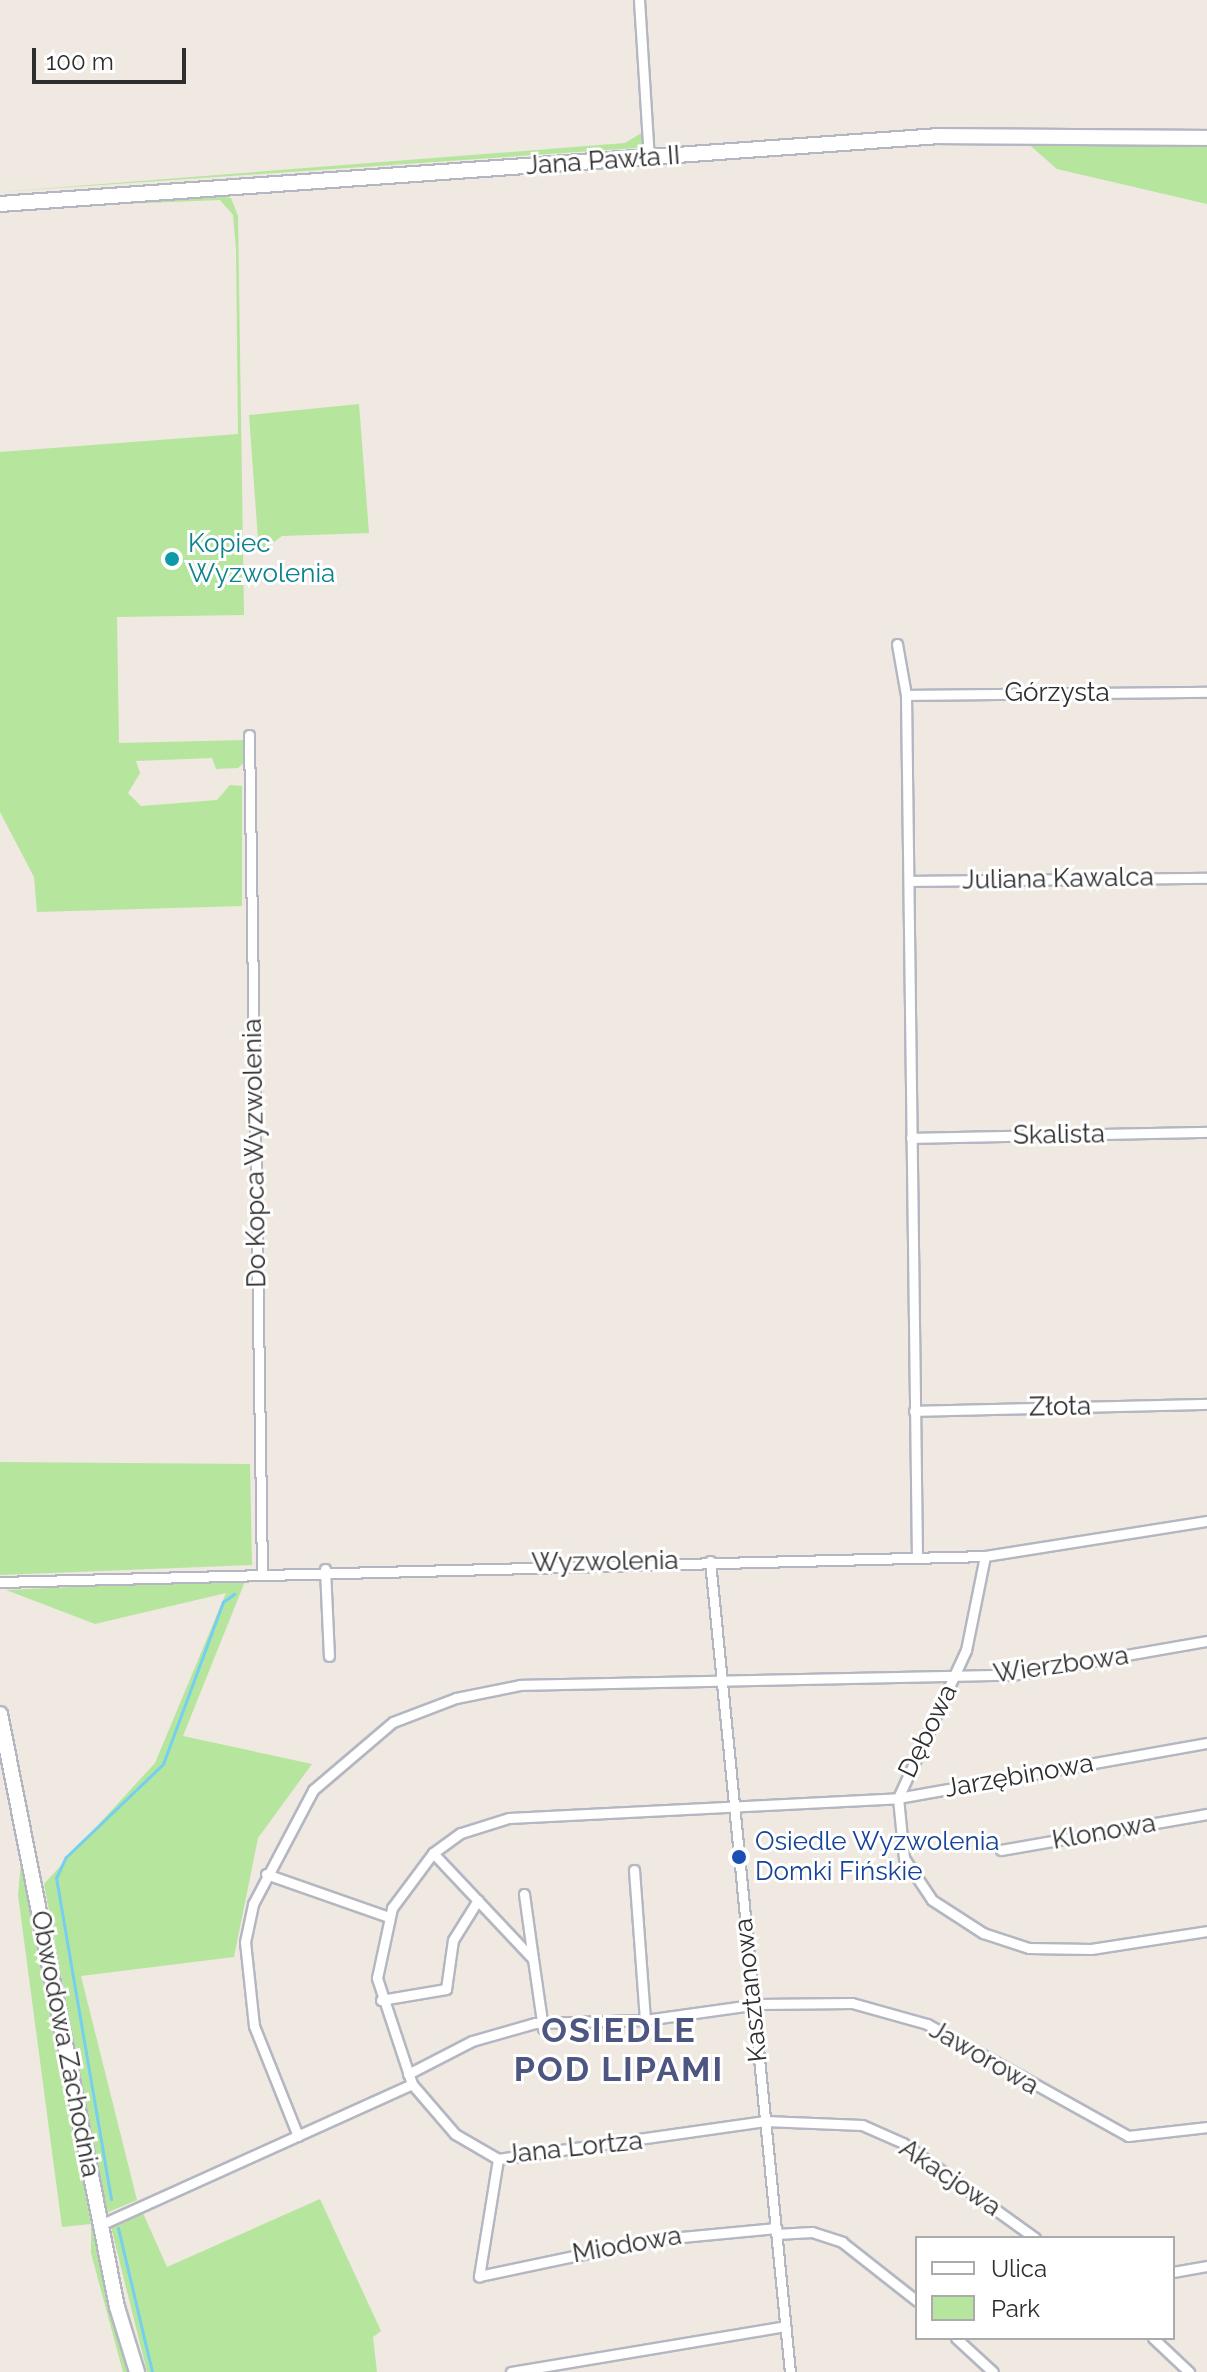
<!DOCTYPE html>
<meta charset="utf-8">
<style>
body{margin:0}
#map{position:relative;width:1207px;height:2372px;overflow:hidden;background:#efe9e1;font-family:Raleway,sans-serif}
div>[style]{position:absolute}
.green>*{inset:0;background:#b6e59e}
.stream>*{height:3px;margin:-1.5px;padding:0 1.5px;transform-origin:1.5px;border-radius:1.5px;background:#75cff0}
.roads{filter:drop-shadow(2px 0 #b4b7c1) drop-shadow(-2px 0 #b4b7c1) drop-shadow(0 2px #b4b7c1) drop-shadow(0 -2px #b4b7c1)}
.street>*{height:9px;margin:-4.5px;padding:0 4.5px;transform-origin:4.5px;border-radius:4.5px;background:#fff}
.secondary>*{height:14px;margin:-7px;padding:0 7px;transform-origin:7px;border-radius:7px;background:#fff}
.dots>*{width:22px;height:22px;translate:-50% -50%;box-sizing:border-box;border:4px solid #fff;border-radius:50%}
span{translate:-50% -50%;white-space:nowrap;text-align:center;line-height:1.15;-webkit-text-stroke:6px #fff;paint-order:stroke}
.street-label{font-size:26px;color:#2e2e2e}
.culture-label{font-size:26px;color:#0d838f}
.left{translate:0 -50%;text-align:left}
.transit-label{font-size:26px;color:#164399}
.district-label{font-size:34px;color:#4d5680;font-weight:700;letter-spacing:2px}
.legend{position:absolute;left:915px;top:2236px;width:260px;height:104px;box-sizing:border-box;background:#fff;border:2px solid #ababab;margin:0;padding:10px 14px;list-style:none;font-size:24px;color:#2e2e2e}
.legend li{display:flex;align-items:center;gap:16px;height:40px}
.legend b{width:40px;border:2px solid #ababab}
.scale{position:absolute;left:32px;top:48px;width:154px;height:36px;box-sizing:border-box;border:4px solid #2e2e2e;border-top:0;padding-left:10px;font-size:24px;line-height:28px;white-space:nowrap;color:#2e2e2e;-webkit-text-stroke:6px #fff;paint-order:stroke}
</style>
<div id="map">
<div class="green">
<div style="clip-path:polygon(643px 132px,643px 147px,636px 148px,0 192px,625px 143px)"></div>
<div style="clip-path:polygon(1025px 141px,1207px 146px,1207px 204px,1057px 169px)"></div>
<div style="clip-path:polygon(217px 196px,231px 198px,238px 216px,244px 615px,117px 617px,119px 743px,245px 740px,246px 761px,238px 768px,216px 769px,212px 758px,136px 761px,140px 773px,128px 793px,141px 806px,217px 800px,230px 785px,242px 786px,242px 906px,37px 912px,34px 877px,0 812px,0 452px,238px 434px,236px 249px,233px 215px,220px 200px,0 209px)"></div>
<div style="clip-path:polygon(359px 404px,369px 533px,282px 536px,259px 553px,249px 415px)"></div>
<div style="clip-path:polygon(0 1462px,250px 1464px,252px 1565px,0 1575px)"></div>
<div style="clip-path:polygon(246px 1579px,183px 1736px,312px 1764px,258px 1838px,234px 1957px,81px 1976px,137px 2200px,106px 2213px,44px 1884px,155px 1763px,226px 1593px,95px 1624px,6px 1590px)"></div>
<div style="clip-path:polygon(21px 1862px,91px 2224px,130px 2372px,123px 2372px,91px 2253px,91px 2224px,62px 2227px,18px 1895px)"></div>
<div style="clip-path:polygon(320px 2199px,381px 2331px,373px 2337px,377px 2372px,147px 2372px,111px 2227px,142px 2211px,167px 2267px)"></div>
</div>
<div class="stream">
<div style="left:111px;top:2199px;width:326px;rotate:-99.7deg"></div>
<div style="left:56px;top:1878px;width:23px;rotate:-65deg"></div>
<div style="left:66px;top:1857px;width:134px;rotate:-43.8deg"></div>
<div style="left:163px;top:1764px;width:173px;rotate:-69.7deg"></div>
<div style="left:223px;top:1602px;width:14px;rotate:-36deg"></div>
<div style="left:118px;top:2228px;width:148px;rotate:76.7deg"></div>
</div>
<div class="roads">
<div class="street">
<div style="left:639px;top:0;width:158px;rotate:86.4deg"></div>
<div style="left:897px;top:644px;width:52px;rotate:80deg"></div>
<div style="left:906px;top:695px;width:862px;rotate:89.27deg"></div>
<div style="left:906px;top:695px;width:301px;rotate:-0.6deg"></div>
<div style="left:249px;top:735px;width:835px;rotate:89.11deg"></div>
<div style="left:909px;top:881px;width:298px;rotate:-0.6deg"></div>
<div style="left:911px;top:1138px;width:296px;rotate:-1.2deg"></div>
<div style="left:914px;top:1411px;width:293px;rotate:-1.4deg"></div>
<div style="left:985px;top:1556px;width:96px;rotate:101.4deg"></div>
<div style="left:966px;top:1650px;width:163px;rotate:114.7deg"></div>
<div style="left:898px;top:1798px;width:60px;rotate:84.3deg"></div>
<div style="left:904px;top:1858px;width:50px;rotate:56.3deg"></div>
<div style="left:932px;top:1900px;width:61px;rotate:32.9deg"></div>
<div style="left:983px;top:1933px;width:48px;rotate:18.1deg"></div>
<div style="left:1029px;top:1948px;width:62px;rotate:0.9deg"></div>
<div style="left:1091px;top:1949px;width:117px;rotate:-8.8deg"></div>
<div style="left:710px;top:1561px;width:815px;rotate:84.37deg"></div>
<div style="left:325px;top:1569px;width:87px;rotate:87.4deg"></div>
<div style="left:0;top:1582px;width:985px;rotate:-1.51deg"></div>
<div style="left:985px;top:1556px;width:225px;rotate:-9deg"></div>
<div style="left:1001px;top:1850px;width:209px;rotate:-9.9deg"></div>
<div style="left:433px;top:1853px;width:146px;rotate:46.7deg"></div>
<div style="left:533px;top:1959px;width:70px;rotate:81.8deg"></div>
<div style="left:634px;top:1870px;width:150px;rotate:85.8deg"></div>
<div style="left:266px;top:1874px;width:130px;rotate:19.3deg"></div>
<div style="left:524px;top:1894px;width:66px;rotate:82.1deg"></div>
<div style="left:381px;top:2000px;width:66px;rotate:-9.6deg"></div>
<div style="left:446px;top:1989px;width:49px;rotate:-81.9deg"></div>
<div style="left:453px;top:1940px;width:47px;rotate:-58deg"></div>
<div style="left:408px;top:2074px;width:72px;rotate:-27.3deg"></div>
<div style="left:472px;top:2041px;width:66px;rotate:-15.9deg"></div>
<div style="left:535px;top:2023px;width:110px;rotate:-1.6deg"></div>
<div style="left:645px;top:2020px;width:115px;rotate:-8deg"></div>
<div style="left:759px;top:2004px;width:93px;rotate:-0.6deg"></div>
<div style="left:852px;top:2003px;width:78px;rotate:15.6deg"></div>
<div style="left:927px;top:2024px;width:230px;rotate:29.1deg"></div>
<div style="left:1128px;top:2136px;width:80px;rotate:-6.5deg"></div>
<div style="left:298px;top:2136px;width:118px;rotate:-111.8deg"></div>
<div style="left:254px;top:2026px;width:84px;rotate:-96.1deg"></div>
<div style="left:245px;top:1942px;width:39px;rotate:-78deg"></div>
<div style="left:253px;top:1904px;width:129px;rotate:-62.2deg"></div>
<div style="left:313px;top:1790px;width:105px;rotate:-40.4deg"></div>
<div style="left:393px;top:1722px;width:67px;rotate:-20.9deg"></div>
<div style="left:456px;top:1698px;width:65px;rotate:-11.5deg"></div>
<div style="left:520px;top:1685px;width:492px;rotate:-1.2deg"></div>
<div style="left:1012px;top:1675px;width:198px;rotate:-9.9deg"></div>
<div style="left:498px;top:2159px;width:119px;rotate:99.2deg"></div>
<div style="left:479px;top:2276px;width:175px;rotate:-11.9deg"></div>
<div style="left:650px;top:2240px;width:127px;rotate:-5.4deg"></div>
<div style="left:100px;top:2225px;width:342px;rotate:-24.3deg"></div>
<div style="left:776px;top:2234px;width:36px;rotate:-3deg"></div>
<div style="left:812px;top:2232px;width:32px;rotate:18deg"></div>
<div style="left:842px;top:2242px;width:95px;rotate:38.2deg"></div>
<div style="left:1035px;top:2238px;width:163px;rotate:-144.3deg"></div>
<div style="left:903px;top:2143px;width:45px;rotate:-156.3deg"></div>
<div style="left:862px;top:2125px;width:97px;rotate:-177.6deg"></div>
<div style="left:765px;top:2121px;width:270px;rotate:171.9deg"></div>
<div style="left:498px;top:2159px;width:50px;rotate:-149.8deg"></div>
<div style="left:455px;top:2134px;width:66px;rotate:-130.7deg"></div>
<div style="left:412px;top:2084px;width:112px;rotate:-108.3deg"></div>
<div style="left:377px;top:1978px;width:72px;rotate:-77.9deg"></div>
<div style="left:392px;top:1908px;width:69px;rotate:-53.3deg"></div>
<div style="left:433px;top:1853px;width:34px;rotate:-36deg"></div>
<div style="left:461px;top:1833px;width:50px;rotate:-17.4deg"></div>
<div style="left:509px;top:1818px;width:390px;rotate:-2.9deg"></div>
<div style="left:898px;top:1798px;width:314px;rotate:-10.1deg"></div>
<div style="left:1173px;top:2272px;width:35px;rotate:-10deg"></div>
<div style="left:956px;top:2338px;width:50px;rotate:42.6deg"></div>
<div style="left:1153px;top:2338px;width:50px;rotate:43.4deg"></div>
<div style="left:511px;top:2372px;width:278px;rotate:-9.5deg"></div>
</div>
<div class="secondary">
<div style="left:0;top:204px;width:941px;rotate:-4.14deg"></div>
<div style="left:939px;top:136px;width:268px;rotate:0.4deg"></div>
<div style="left:0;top:1714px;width:604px;rotate:78.84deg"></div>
<div style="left:117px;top:2307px;width:68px;rotate:72.9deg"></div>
</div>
</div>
<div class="dots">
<div style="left:172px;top:559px;background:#0f9aa8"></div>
<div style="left:739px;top:1857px;background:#1a4fb4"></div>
</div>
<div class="street-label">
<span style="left:603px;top:161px;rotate:-4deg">Jana Pawła II</span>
<span style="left:1057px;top:693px">Górzysta</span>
<span style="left:1058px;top:879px;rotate:-1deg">Juliana Kawalca</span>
<span style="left:1059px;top:1135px;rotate:-1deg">Skalista</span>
<span style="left:255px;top:1153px;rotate:-91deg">Do Kopca Wyzwolenia</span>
<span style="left:1060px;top:1407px;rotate:-1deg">Złota</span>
<span style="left:605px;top:1562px;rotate:-1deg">Wyzwolenia</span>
<span style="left:1061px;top:1665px;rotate:-8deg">Wierzbowa</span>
<span style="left:928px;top:1731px;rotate:-64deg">Dębowa</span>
<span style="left:1019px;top:1776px;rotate:-10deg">Jarzębinowa</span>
<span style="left:1104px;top:1832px;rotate:-10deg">Klonowa</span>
<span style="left:751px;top:1990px;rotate:-96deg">Kasztanowa</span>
<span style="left:65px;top:2044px;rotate:79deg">Obwodowa Zachodnia</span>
<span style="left:984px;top:2058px;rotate:30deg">Jaworowa</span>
<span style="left:574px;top:2148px;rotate:-6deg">Jana Lortza</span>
<span style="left:950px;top:2178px;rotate:34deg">Akacjowa</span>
<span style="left:627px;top:2245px;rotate:-10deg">Miodowa</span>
</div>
<div class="culture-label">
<span class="left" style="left:188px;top:559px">Kopiec<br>Wyzwolenia</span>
</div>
<div class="transit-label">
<span class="left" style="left:755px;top:1857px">Osiedle Wyzwolenia<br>Domki Fińskie</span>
</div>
<div class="district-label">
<span style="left:619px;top:2050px">OSIEDLE<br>POD LIPAMI</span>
</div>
<ul class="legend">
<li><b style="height:10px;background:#fff"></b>Ulica</li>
<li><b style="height:22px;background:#b6e59e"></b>Park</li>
</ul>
<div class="scale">100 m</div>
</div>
